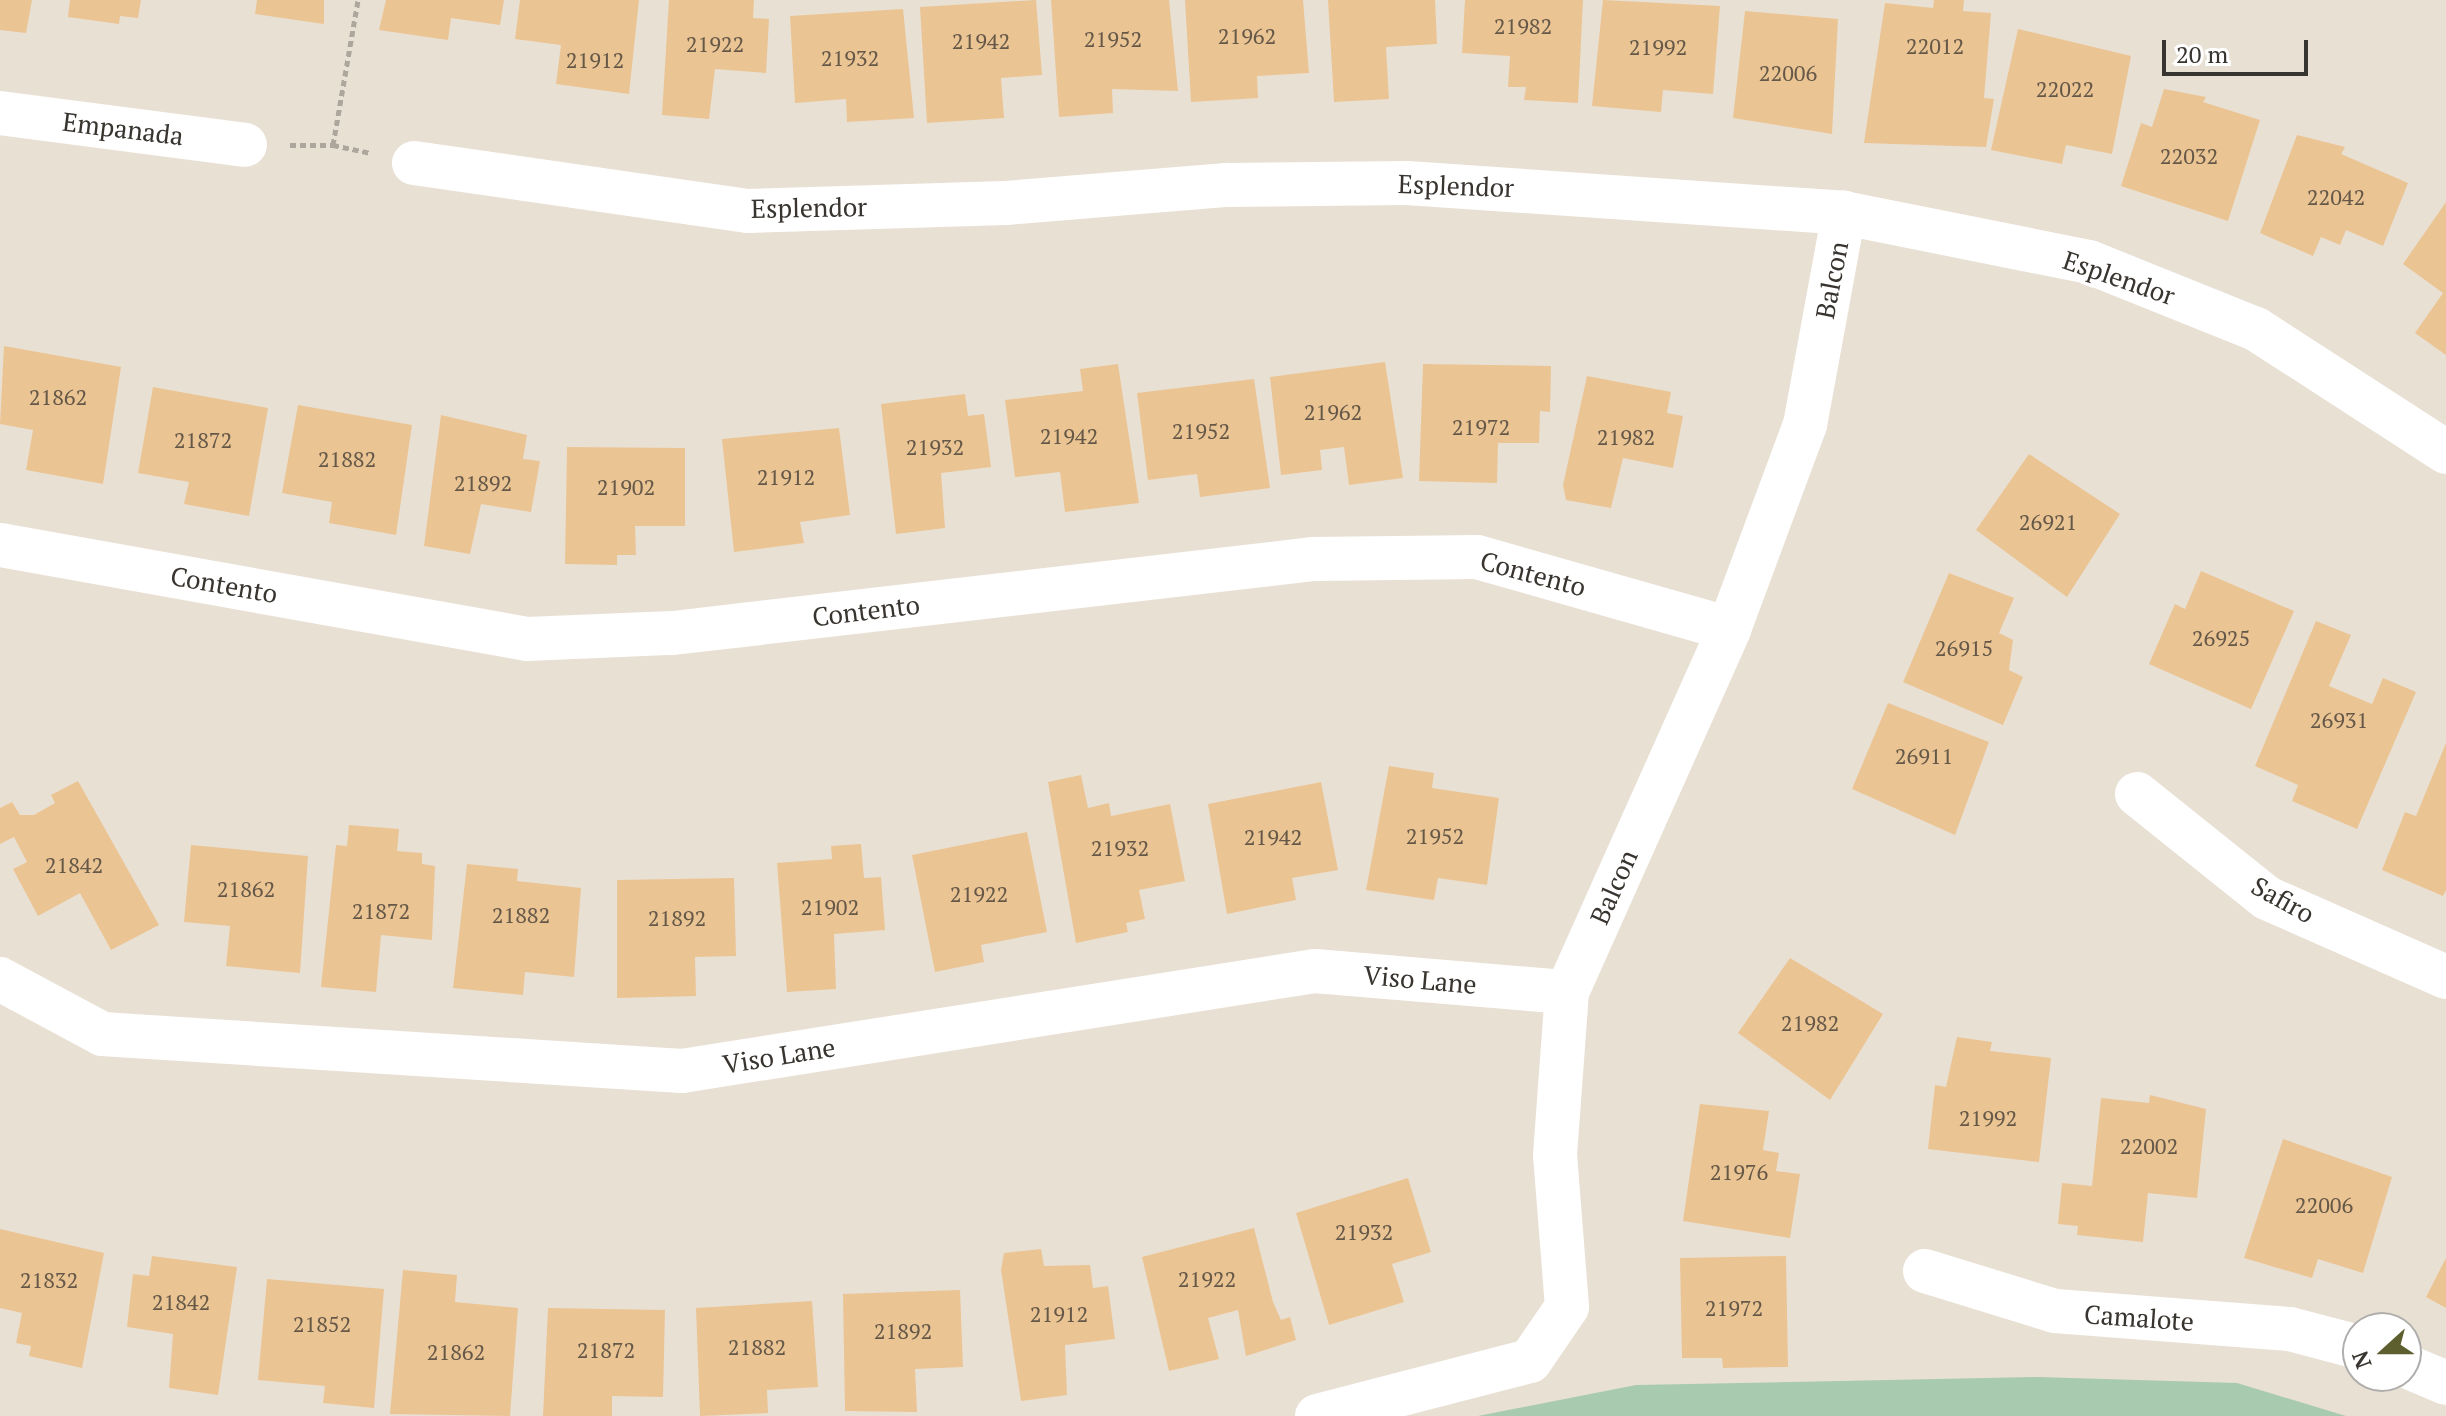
<!DOCTYPE html>
<style>
body{margin:0}
#map{position:relative;width:2446px;height:1416px;overflow:hidden;background:#e9e0d4;font-family:"PT Serif",serif}
div>[style]{position:absolute}
.green>*{inset:0;background:#a8caae}
.building>*{inset:0;background:#ebc493}
.path>*{height:5px;margin-top:-2.5px;transform-origin:0;background:repeating-linear-gradient(90deg,#ada69c 0 6px,transparent 0 10px)}
.minor>*{height:44px;margin:-22px;padding:0 22px;transform-origin:22px;border-radius:22px;background:#fff}
span{translate:-50% -50%;white-space:nowrap;text-align:center;line-height:1.15;-webkit-text-stroke:7px #fff;paint-order:stroke}
.number-label{font-size:22px;color:#655848}
.number-label span{-webkit-text-stroke-width:0}
.street-label{font-size:26px;color:#38342f}
.north{position:absolute;left:2342px;top:1312px;width:80px;height:80px;box-sizing:border-box;background:#fff;border:2px solid #afaeac;border-radius:50%;rotate:249deg;font-size:22px;font-weight:700;line-height:32px;text-align:center;color:#38342f}
.north::after{content:'';display:block;margin:auto;width:28px;height:36px;background:#5d602e;clip-path:polygon(50% 0,100% 100%,50% 72%,0 100%)}
.scale{position:absolute;left:2162px;top:40px;width:146px;height:36px;box-sizing:border-box;border:4px solid #38342f;border-top:0;padding-left:10px;font-size:24px;line-height:28px;white-space:nowrap;color:#38342f;-webkit-text-stroke:6px #fff;paint-order:stroke}
</style>
<div id="map">
<div class="green">
<div style="clip-path:polygon(2038px 1377px,2237px 1383px,2346px 1416px,1478px 1416px,1636px 1385px)"></div>
</div>
<div class="building">
<div style="clip-path:polygon(0 0,32px 0,26px 33px,0 30px)"></div>
<div style="clip-path:polygon(141px 0,138px 18px,120px 16px,119px 24px,68px 17px,70px 0)"></div>
<div style="clip-path:polygon(257px 0,324px 0,324px 24px,255px 14px)"></div>
<div style="clip-path:polygon(386px 0,504px 0,500px 25px,451px 18px,448px 40px,379px 30px)"></div>
<div style="clip-path:polygon(520px 0,639px 0,629px 94px,556px 84px,561px 45px,515px 39px)"></div>
<div style="clip-path:polygon(669px 0,754px 0,753px 18px,769px 19px,766px 73px,715px 69px,709px 119px,662px 115px)"></div>
<div style="clip-path:polygon(1036px 0,1042px 75px,1001px 78px,1004px 118px,927px 123px,920px 7px)"></div>
<div style="clip-path:polygon(1051px 0,1169px 0,1178px 91px,1112px 89px,1113px 113px,1059px 117px)"></div>
<div style="clip-path:polygon(1185px 0,1303px 0,1309px 73px,1257px 76px,1258px 98px,1191px 102px)"></div>
<div style="clip-path:polygon(1328px 0,1435px 0,1437px 44px,1386px 47px,1389px 99px,1334px 102px)"></div>
<div style="clip-path:polygon(1465px 0,1583px 0,1578px 103px,1524px 100px,1526px 87px,1508px 87px,1510px 56px,1462px 53px)"></div>
<div style="clip-path:polygon(1603px 0,1720px 6px,1713px 94px,1663px 90px,1661px 112px,1592px 106px)"></div>
<div style="clip-path:polygon(1934px 0,1964px 0,1963px 11px,1991px 13px,1984px 98px,1994px 99px,1986px 147px,1864px 143px,1885px 3px,1933px 8px)"></div>
<div style="clip-path:polygon(903px 9px,914px 118px,847px 122px,846px 99px,795px 103px,790px 16px)"></div>
<div style="clip-path:polygon(1745px 11px,1838px 19px,1832px 134px,1733px 118px)"></div>
<div style="clip-path:polygon(2018px 29px,2131px 56px,2112px 154px,2066px 145px,2062px 164px,1991px 150px)"></div>
<div style="clip-path:polygon(2164px 89px,2206px 97px,2203px 102px,2260px 120px,2228px 221px,2121px 186px,2141px 123px,2152px 127px)"></div>
<div style="clip-path:polygon(2297px 135px,2345px 147px,2341px 154px,2408px 183px,2383px 246px,2346px 230px,2340px 245px,2321px 237px,2313px 256px,2260px 233px)"></div>
<div style="clip-path:polygon(2446px 202px,2446px 355px,2415px 333px,2443px 293px,2403px 264px)"></div>
<div style="clip-path:polygon(4px 346px,121px 367px,103px 484px,26px 470px,33px 430px,0 424px)"></div>
<div style="clip-path:polygon(1385px 362px,1403px 478px,1349px 485px,1344px 447px,1320px 450px,1322px 470px,1281px 475px,1270px 377px)"></div>
<div style="clip-path:polygon(1118px 364px,1139px 503px,1065px 512px,1060px 472px,1015px 477px,1005px 400px,1083px 391px,1080px 369px)"></div>
<div style="clip-path:polygon(1423px 364px,1551px 366px,1550px 412px,1540px 411px,1539px 443px,1498px 443px,1497px 483px,1419px 481px)"></div>
<div style="clip-path:polygon(1587px 376px,1671px 392px,1667px 413px,1683px 416px,1673px 468px,1623px 458px,1611px 508px,1566px 500px,1563px 485px)"></div>
<div style="clip-path:polygon(1254px 379px,1270px 488px,1200px 497px,1197px 474px,1148px 480px,1137px 393px)"></div>
<div style="clip-path:polygon(153px 387px,268px 408px,249px 516px,184px 504px,189px 482px,138px 473px)"></div>
<div style="clip-path:polygon(965px 394px,968px 416px,984px 414px,991px 467px,941px 473px,945px 528px,896px 534px,881px 404px)"></div>
<div style="clip-path:polygon(298px 405px,412px 425px,396px 535px,329px 523px,332px 502px,282px 493px)"></div>
<div style="clip-path:polygon(441px 415px,527px 435px,523px 459px,540px 461px,531px 512px,481px 504px,470px 554px,424px 546px)"></div>
<div style="clip-path:polygon(839px 428px,850px 515px,800px 522px,804px 543px,734px 552px,722px 439px)"></div>
<div style="clip-path:polygon(567px 447px,685px 448px,685px 526px,635px 526px,636px 555px,617px 555px,617px 565px,565px 564px)"></div>
<div style="clip-path:polygon(2029px 454px,2120px 514px,2067px 597px,1976px 530px)"></div>
<div style="clip-path:polygon(2201px 571px,2294px 611px,2251px 709px,2149px 664px,2175px 604px,2185px 609px)"></div>
<div style="clip-path:polygon(1949px 573px,2014px 598px,1999px 633px,2013px 640px,2009px 670px,2023px 677px,2003px 725px,1903px 682px)"></div>
<div style="clip-path:polygon(2316px 621px,2351px 635px,2329px 686px,2372px 704px,2383px 678px,2416px 692px,2357px 829px,2292px 801px,2298px 785px,2255px 766px)"></div>
<div style="clip-path:polygon(1888px 703px,1989px 742px,1955px 835px,1852px 789px)"></div>
<div style="clip-path:polygon(2446px 743px,2446px 890px,2443px 896px,2382px 870px,2405px 812px,2416px 816px)"></div>
<div style="clip-path:polygon(1389px 766px,1434px 773px,1432px 788px,1499px 798px,1487px 885px,1438px 878px,1434px 900px,1366px 890px)"></div>
<div style="clip-path:polygon(1081px 775px,1088px 808px,1109px 803px,1111px 816px,1170px 804px,1185px 881px,1139px 890px,1145px 919px,1126px 923px,1128px 932px,1076px 943px,1048px 782px)"></div>
<div style="clip-path:polygon(78px 781px,159px 925px,111px 950px,80px 893px,38px 916px,13px 869px,27px 862px,14px 837px,0 844px,0 808px,12px 802px,20px 815px,34px 815px,55px 803px,51px 795px)"></div>
<div style="clip-path:polygon(1321px 782px,1338px 870px,1292px 878px,1296px 900px,1227px 914px,1208px 804px)"></div>
<div style="clip-path:polygon(349px 825px,399px 829px,397px 851px,422px 853px,422px 864px,435px 866px,432px 940px,381px 935px,376px 992px,321px 987px,336px 845px,347px 846px)"></div>
<div style="clip-path:polygon(1027px 832px,1047px 932px,981px 945px,984px 962px,935px 972px,912px 855px)"></div>
<div style="clip-path:polygon(861px 844px,864px 878px,881px 877px,885px 930px,834px 934px,836px 989px,787px 992px,777px 863px,832px 859px,831px 846px)"></div>
<div style="clip-path:polygon(191px 845px,308px 856px,300px 973px,226px 966px,230px 926px,184px 922px)"></div>
<div style="clip-path:polygon(467px 864px,518px 869px,517px 881px,581px 888px,574px 977px,525px 972px,523px 995px,453px 988px)"></div>
<div style="clip-path:polygon(734px 878px,736px 956px,695px 957px,696px 996px,617px 998px,617px 880px)"></div>
<div style="clip-path:polygon(1790px 958px,1883px 1014px,1830px 1100px,1738px 1033px)"></div>
<div style="clip-path:polygon(1957px 1037px,1992px 1042px,1990px 1051px,2051px 1058px,2039px 1162px,1928px 1149px,1935px 1085px,1946px 1087px)"></div>
<div style="clip-path:polygon(2150px 1095px,2206px 1109px,2197px 1198px,2148px 1193px,2143px 1242px,2077px 1235px,2078px 1226px,2058px 1224px,2062px 1183px,2092px 1186px,2101px 1098px,2149px 1103px)"></div>
<div style="clip-path:polygon(1700px 1104px,1769px 1111px,1763px 1150px,1779px 1153px,1776px 1171px,1800px 1174px,1790px 1238px,1683px 1221px)"></div>
<div style="clip-path:polygon(2283px 1139px,2392px 1177px,2363px 1273px,2318px 1259px,2312px 1278px,2244px 1258px)"></div>
<div style="clip-path:polygon(1408px 1178px,1431px 1252px,1392px 1264px,1404px 1302px,1329px 1325px,1296px 1213px)"></div>
<div style="clip-path:polygon(1254px 1228px,1273px 1302px,1281px 1320px,1290px 1317px,1296px 1340px,1246px 1356px,1238px 1310px,1208px 1318px,1219px 1359px,1169px 1371px,1142px 1257px)"></div>
<div style="clip-path:polygon(0 1229px,104px 1253px,82px 1368px,29px 1356px,31px 1346px,16px 1343px,22px 1313px,0 1308px)"></div>
<div style="clip-path:polygon(1041px 1249px,1044px 1266px,1090px 1265px,1093px 1288px,1108px 1286px,1115px 1339px,1065px 1345px,1067px 1395px,1021px 1401px,1001px 1270px,1004px 1253px)"></div>
<div style="clip-path:polygon(152px 1256px,237px 1267px,218px 1395px,169px 1388px,173px 1334px,127px 1327px,133px 1274px,149px 1276px)"></div>
<div style="clip-path:polygon(1786px 1256px,1788px 1367px,1723px 1368px,1722px 1358px,1682px 1358px,1680px 1258px)"></div>
<div style="clip-path:polygon(2446px 1258px,2446px 1308px,2426px 1297px)"></div>
<div style="clip-path:polygon(403px 1270px,457px 1275px,455px 1302px,518px 1308px,510px 1416px,390px 1414px)"></div>
<div style="clip-path:polygon(267px 1279px,384px 1289px,374px 1408px,323px 1403px,325px 1386px,258px 1380px)"></div>
<div style="clip-path:polygon(960px 1290px,963px 1367px,915px 1369px,917px 1412px,845px 1411px,843px 1294px)"></div>
<div style="clip-path:polygon(812px 1301px,818px 1387px,767px 1390px,768px 1413px,700px 1416px,696px 1308px)"></div>
<div style="clip-path:polygon(548px 1308px,665px 1310px,663px 1397px,612px 1396px,612px 1416px,543px 1416px)"></div>
</div>
<div class="path">
<div style="left:290px;top:145px;width:43px"></div>
<div style="left:333px;top:145px;width:147px;rotate:-80.2deg"></div>
<div style="left:333px;top:145px;width:38px;rotate:12deg"></div>
</div>
<div class="minor">
<div style="left:0;top:113px;width:247px;rotate:7.4deg"></div>
<div style="left:414px;top:163px;width:337px;rotate:8.2deg"></div>
<div style="left:748px;top:211px;width:258px;rotate:-1.8deg"></div>
<div style="left:1006px;top:203px;width:222px;rotate:-4.7deg"></div>
<div style="left:1227px;top:185px;width:180px;rotate:-0.6deg"></div>
<div style="left:1407px;top:183px;width:438px;rotate:3.9deg"></div>
<div style="left:1844px;top:213px;width:250px;rotate:11.3deg"></div>
<div style="left:2089px;top:262px;width:180px;rotate:21.9deg"></div>
<div style="left:2256px;top:329px;width:226px;rotate:32.9deg"></div>
<div style="left:0;top:545px;width:535px;rotate:10.11deg"></div>
<div style="left:527px;top:639px;width:146px;rotate:-2.4deg"></div>
<div style="left:673px;top:633px;width:645px;rotate:-6.59deg"></div>
<div style="left:1314px;top:559px;width:163px;rotate:-0.7deg"></div>
<div style="left:1477px;top:557px;width:262px;rotate:15.9deg"></div>
<div style="left:2137px;top:794px;width:166px;rotate:38.7deg"></div>
<div style="left:2267px;top:898px;width:196px;rotate:23.8deg"></div>
<div style="left:0;top:979px;width:116px;rotate:28.3deg"></div>
<div style="left:102px;top:1034px;width:581px;rotate:3.65deg"></div>
<div style="left:682px;top:1071px;width:641px;rotate:-8.98deg"></div>
<div style="left:1315px;top:971px;width:253px;rotate:4.8deg"></div>
<div style="left:1925px;top:1271px;width:136px;rotate:17.1deg"></div>
<div style="left:2055px;top:1311px;width:236px;rotate:4.4deg"></div>
<div style="left:2290px;top:1329px;width:70px;rotate:14.8deg"></div>
<div style="left:2406px;top:1366px;width:43px;rotate:23deg"></div>
<div style="left:1317px;top:1416px;width:220px;rotate:-14.5deg"></div>
<div style="left:1530px;top:1361px;width:65px;rotate:-55.6deg"></div>
<div style="left:1567px;top:1307px;width:152px;rotate:-94.5deg"></div>
<div style="left:1555px;top:1155px;width:163px;rotate:-85.8deg"></div>
<div style="left:1567px;top:992px;width:398px;rotate:-65.9deg"></div>
<div style="left:1729px;top:629px;width:218px;rotate:-69.6deg"></div>
<div style="left:1805px;top:425px;width:216px;rotate:-79.6deg"></div>
</div>
<div class="number-label">
<span style="left:1523px;top:26px">21982</span>
<span style="left:1247px;top:36px">21962</span>
<span style="left:1113px;top:39px">21952</span>
<span style="left:981px;top:41px">21942</span>
<span style="left:715px;top:44px">21922</span>
<span style="left:1935px;top:46px">22012</span>
<span style="left:1658px;top:47px">21992</span>
<span style="left:850px;top:58px">21932</span>
<span style="left:595px;top:60px">21912</span>
<span style="left:1788px;top:73px">22006</span>
<span style="left:2065px;top:89px">22022</span>
<span style="left:2189px;top:156px">22032</span>
<span style="left:2336px;top:197px">22042</span>
<span style="left:58px;top:397px">21862</span>
<span style="left:1333px;top:412px">21962</span>
<span style="left:1481px;top:427px">21972</span>
<span style="left:1201px;top:431px">21952</span>
<span style="left:1069px;top:436px">21942</span>
<span style="left:1626px;top:437px">21982</span>
<span style="left:203px;top:440px">21872</span>
<span style="left:935px;top:447px">21932</span>
<span style="left:347px;top:459px">21882</span>
<span style="left:786px;top:477px">21912</span>
<span style="left:483px;top:483px">21892</span>
<span style="left:626px;top:487px">21902</span>
<span style="left:2048px;top:522px">26921</span>
<span style="left:2221px;top:638px">26925</span>
<span style="left:1964px;top:648px">26915</span>
<span style="left:2339px;top:720px">26931</span>
<span style="left:1924px;top:756px">26911</span>
<span style="left:1435px;top:836px">21952</span>
<span style="left:1273px;top:837px">21942</span>
<span style="left:1120px;top:848px">21932</span>
<span style="left:74px;top:865px">21842</span>
<span style="left:246px;top:889px">21862</span>
<span style="left:979px;top:894px">21922</span>
<span style="left:830px;top:907px">21902</span>
<span style="left:381px;top:911px">21872</span>
<span style="left:521px;top:915px">21882</span>
<span style="left:677px;top:918px">21892</span>
<span style="left:1810px;top:1023px">21982</span>
<span style="left:1988px;top:1118px">21992</span>
<span style="left:2149px;top:1146px">22002</span>
<span style="left:1739px;top:1172px">21976</span>
<span style="left:2324px;top:1205px">22006</span>
<span style="left:1364px;top:1232px">21932</span>
<span style="left:1207px;top:1279px">21922</span>
<span style="left:49px;top:1280px">21832</span>
<span style="left:181px;top:1302px">21842</span>
<span style="left:1734px;top:1308px">21972</span>
<span style="left:1059px;top:1314px">21912</span>
<span style="left:322px;top:1324px">21852</span>
<span style="left:903px;top:1331px">21892</span>
<span style="left:757px;top:1347px">21882</span>
<span style="left:606px;top:1350px">21872</span>
<span style="left:456px;top:1352px">21862</span>
</div>
<div class="street-label">
<span style="left:123px;top:129px;rotate:7deg">Empanada</span>
<span style="left:1456px;top:186px;rotate:2deg">Esplendor</span>
<span style="left:809px;top:208px;rotate:-1deg">Esplendor</span>
<span style="left:2119px;top:278px;rotate:19deg">Esplendor</span>
<span style="left:1832px;top:280px;rotate:-79deg">Balcon</span>
<span style="left:1533px;top:574px;rotate:15deg">Contento</span>
<span style="left:224px;top:585px;rotate:10deg">Contento</span>
<span style="left:866px;top:611px;rotate:-7deg">Contento</span>
<span style="left:1614px;top:887px;rotate:-66deg">Balcon</span>
<span style="left:2283px;top:900px;rotate:29deg">Safiro</span>
<span style="left:1420px;top:980px;rotate:5deg">Viso Lane</span>
<span style="left:779px;top:1056px;rotate:-9deg">Viso Lane</span>
<span style="left:2139px;top:1318px;rotate:4deg">Camalote</span>
</div>
<div class="north">N</div>
<div class="scale">20 m</div>
</div>
